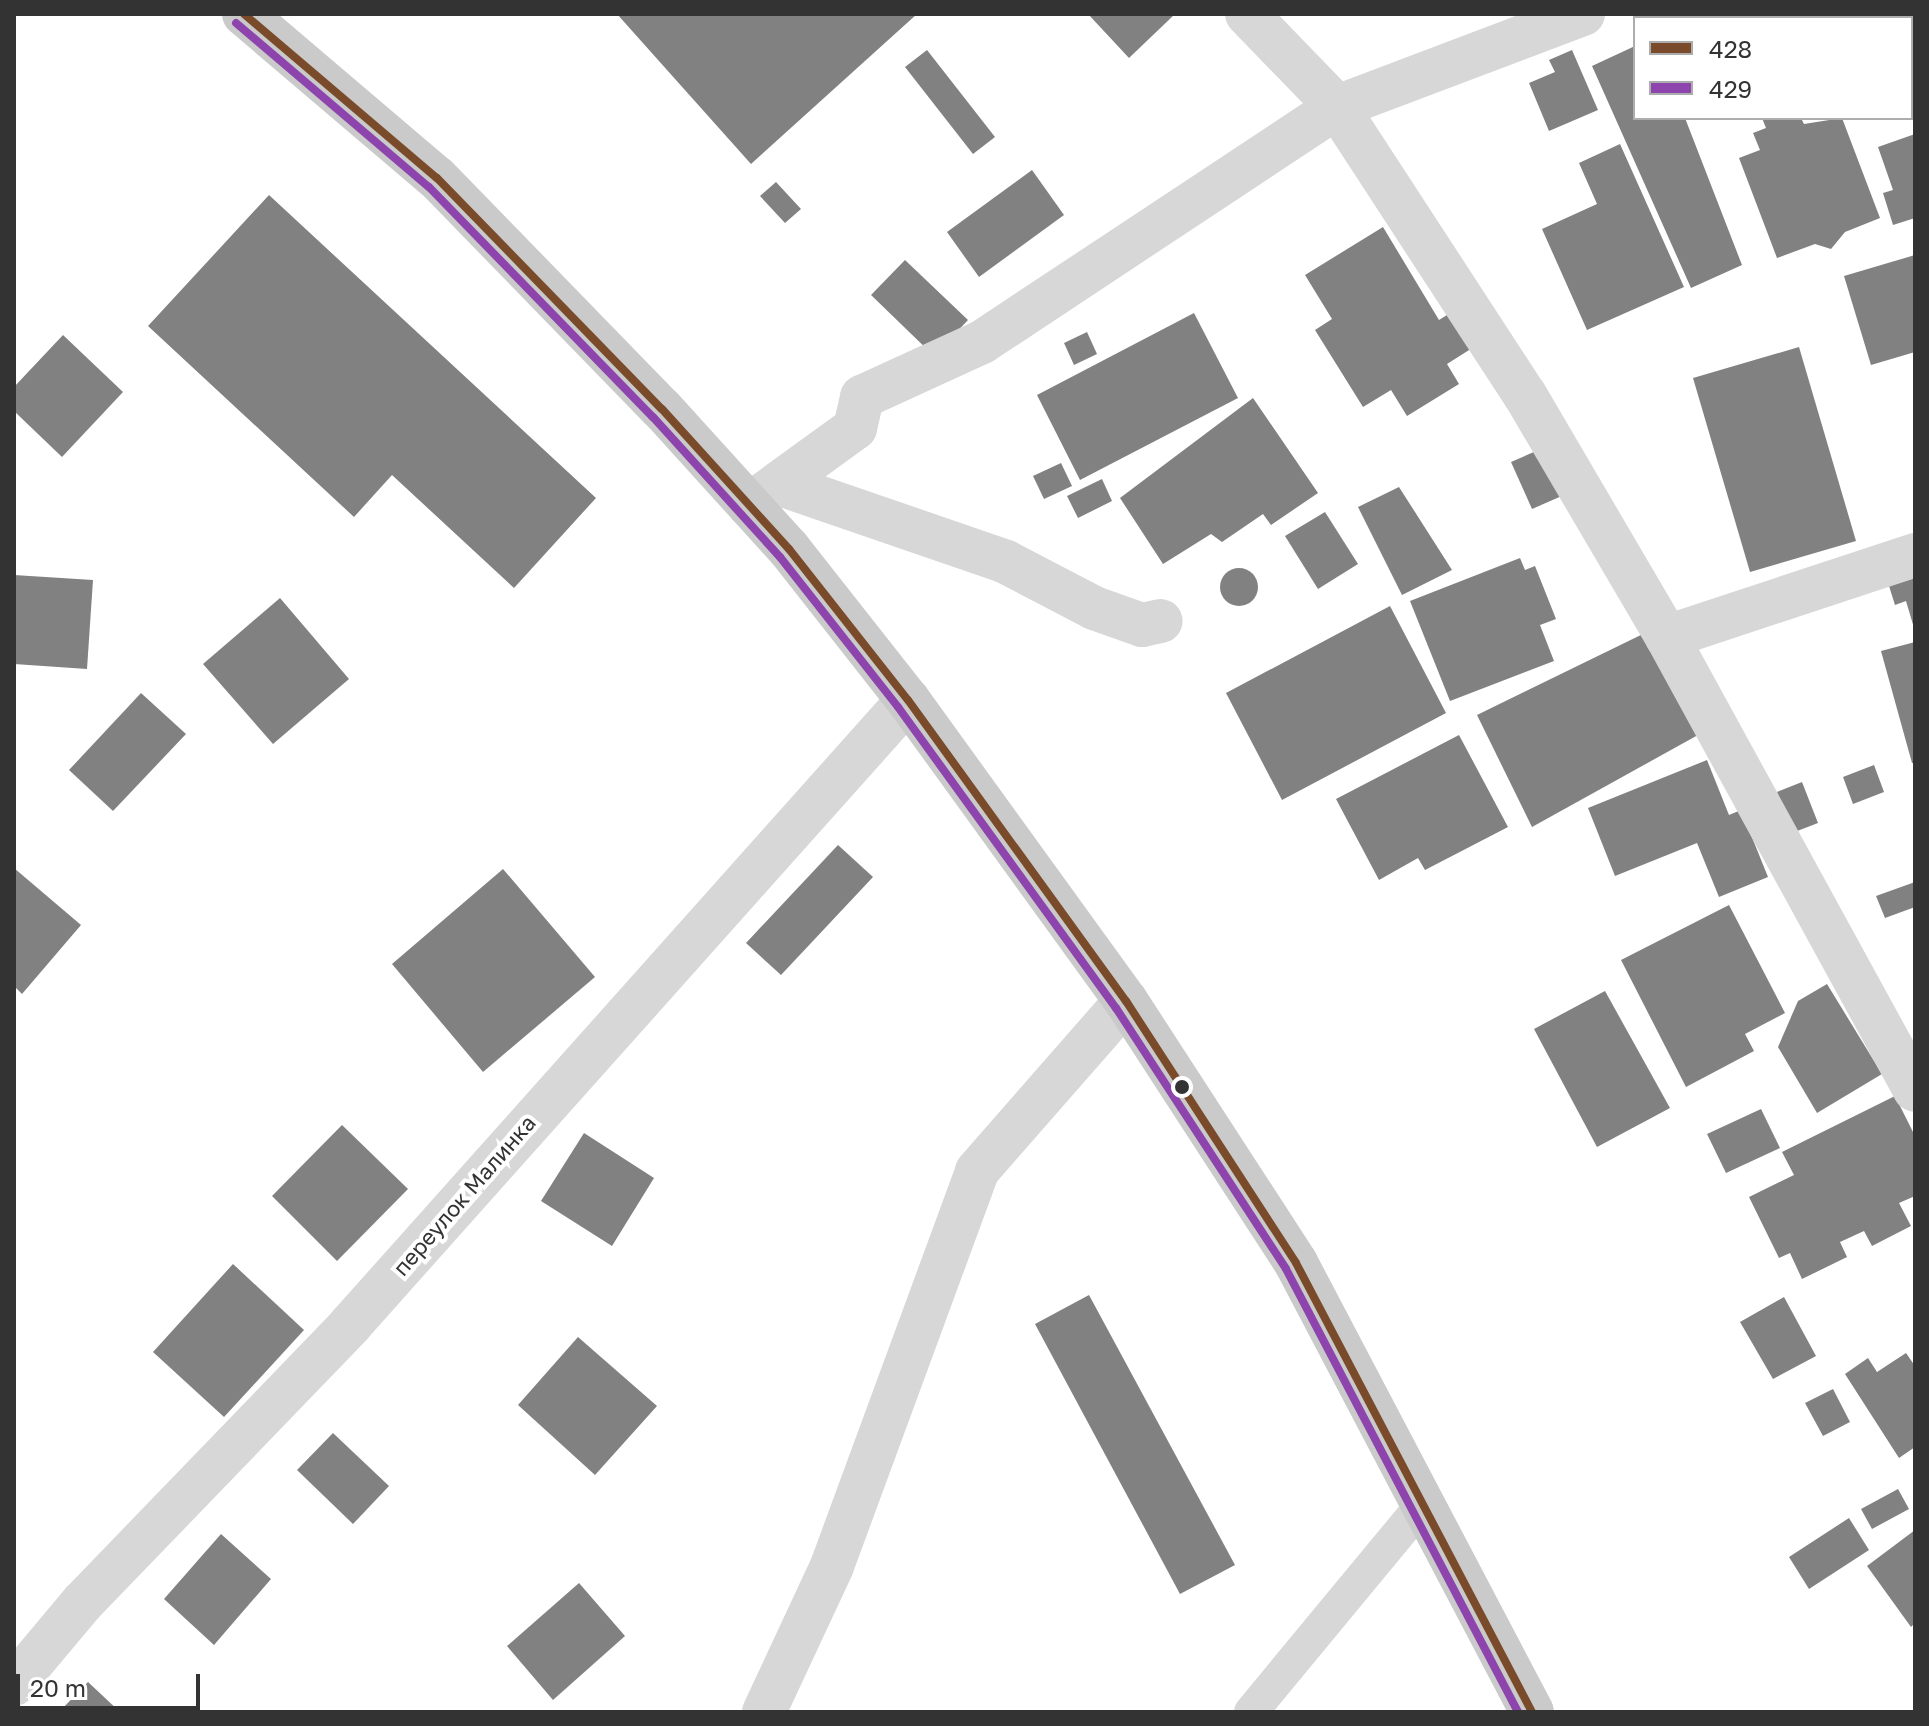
<!DOCTYPE html>
<meta charset="utf-8">
<style>
body{margin:0}
#map{position:relative;width:1929px;height:1726px;overflow:hidden;background:#fff;font-family:"Golos Text",sans-serif}
div>[style]{position:absolute}
.building>*{inset:0;background:#818181}
.round{border-radius:50%}
.lane>*{height:34px;margin:-17px;padding:0 17px;transform-origin:17px;border-radius:17px;background:#d7d7d7}
.street>*{height:44px;margin:-22px;padding:0 22px;transform-origin:22px;border-radius:22px;background:#d7d7d7}
.primary>*{height:44px;margin:-22px;padding:0 22px;transform-origin:22px;border-radius:22px;background:#cacaca}
.bus-1>*{height:8px;margin:-4px;padding:0 4px;transform-origin:4px;border-radius:4px;background:#7a4b2a}
.bus-2>*{height:8px;margin:-4px;padding:0 4px;transform-origin:4px;border-radius:4px;background:#8e44ad}
.dots>*{width:22px;height:22px;translate:-50% -50%;box-sizing:border-box;border:4px solid #fff;border-radius:50%}
span{translate:-50% -50%;white-space:nowrap;text-align:center;line-height:1.15;-webkit-text-stroke:8px #fff;paint-order:stroke}
.street-label{font-size:22px;color:#333}
.frame{position:absolute;inset:0;border:16px solid #333;pointer-events:none}
.legend{position:absolute;left:1633px;top:16px;width:280px;height:104px;box-sizing:border-box;background:#fff;border:2px solid #adadad;margin:0;padding:10px 14px;list-style:none;font-size:24px;color:#333}
.legend li{display:flex;align-items:center;gap:16px;height:40px}
.legend b{width:40px;border:2px solid #adadad}
.scale{position:absolute;left:16px;top:1674px;width:184px;height:36px;box-sizing:border-box;border:4px solid #333;border-top:0;padding-left:10px;font-size:24px;line-height:28px;white-space:nowrap;color:#333;-webkit-text-stroke:6px #fff;paint-order:stroke}
</style>
<div id="map">
<div class="building">
<div style="clip-path:polygon(617px 14px,917px 14px,751px 164px)"></div>
<div style="clip-path:polygon(1088px 14px,1175px 14px,1129px 58px)"></div>
<div style="clip-path:polygon(1635px 46px,1635px 118px,1685px 118px,1742px 265px,1691px 288px,1592px 66px)"></div>
<div style="clip-path:polygon(927px 50px,995px 137px,973px 154px,905px 67px)"></div>
<div style="clip-path:polygon(1572px 50px,1598px 110px,1549px 131px,1529px 83px,1555px 72px,1549px 60px)"></div>
<div style="clip-path:polygon(1762px 118px,1801px 118px,1804px 124px,1842px 118px,1880px 218px,1845px 232px,1831px 249px,1815px 244px,1777px 258px,1739px 158px,1760px 150px,1753px 133px,1766px 128px)"></div>
<div style="clip-path:polygon(1915px 134px,1915px 218px,1893px 225px,1883px 193px,1893px 190px,1878px 147px)"></div>
<div style="clip-path:polygon(1620px 144px,1684px 287px,1587px 330px,1542px 229px,1597px 204px,1579px 163px)"></div>
<div style="clip-path:polygon(1032px 170px,1064px 215px,979px 277px,947px 232px)"></div>
<div style="clip-path:polygon(776px 182px,801px 209px,785px 223px,760px 196px)"></div>
<div style="clip-path:polygon(269px 195px,596px 498px,514px 588px,392px 475px,354px 517px,148px 326px)"></div>
<div style="clip-path:polygon(1383px 227px,1439px 320px,1455px 310px,1477px 345px,1447px 364px,1459px 384px,1407px 416px,1391px 390px,1363px 407px,1315px 330px,1332px 319px,1305px 275px)"></div>
<div style="clip-path:polygon(1915px 255px,1915px 352px,1871px 365px,1844px 276px)"></div>
<div style="clip-path:polygon(905px 260px,968px 320px,934px 356px,871px 295px)"></div>
<div style="clip-path:polygon(1194px 313px,1238px 398px,1080px 480px,1037px 395px)"></div>
<div style="clip-path:polygon(1087px 332px,1097px 354px,1074px 365px,1064px 343px)"></div>
<div style="clip-path:polygon(63px 335px,123px 392px,62px 457px,14px 411px,14px 387px)"></div>
<div style="clip-path:polygon(1799px 347px,1856px 541px,1750px 572px,1693px 378px)"></div>
<div style="clip-path:polygon(1253px 398px,1318px 493px,1271px 525px,1263px 514px,1222px 542px,1211px 534px,1163px 564px,1120px 498px)"></div>
<div style="clip-path:polygon(1543px 448px,1564px 495px,1532px 509px,1511px 462px)"></div>
<div style="clip-path:polygon(1061px 463px,1072px 486px,1044px 499px,1033px 476px)"></div>
<div style="clip-path:polygon(1102px 479px,1112px 501px,1078px 518px,1067px 496px)"></div>
<div style="clip-path:polygon(1399px 487px,1452px 570px,1402px 595px,1358px 507px)"></div>
<div style="clip-path:polygon(1325px 512px,1358px 564px,1318px 589px,1285px 536px)"></div>
<div style="clip-path:polygon(1520px 558px,1525px 570px,1535px 566px,1556px 619px,1540px 625px,1554px 661px,1450px 701px,1410px 601px)"></div>
<div class="round" style="left:1220px;top:568px;width:38px;height:38px"></div>
<div style="clip-path:polygon(14px 575px,93px 580px,87px 669px,14px 664px)"></div>
<div style="clip-path:polygon(1915px 578px,1915px 628px,1914px 628px,1906px 601px,1895px 605px,1889px 586px)"></div>
<div style="clip-path:polygon(280px 598px,349px 679px,273px 744px,203px 664px)"></div>
<div style="clip-path:polygon(1390px 606px,1446px 713px,1282px 800px,1226px 693px)"></div>
<div style="clip-path:polygon(1647px 632px,1698px 735px,1532px 827px,1477px 715px)"></div>
<div style="clip-path:polygon(1915px 642px,1915px 763px,1912px 763px,1881px 651px)"></div>
<div style="clip-path:polygon(141px 693px,186px 734px,113px 811px,69px 770px)"></div>
<div style="clip-path:polygon(1459px 735px,1508px 827px,1425px 870px,1418px 858px,1379px 880px,1336px 799px)"></div>
<div style="clip-path:polygon(1707px 760px,1729px 815px,1741px 810px,1768px 877px,1719px 897px,1697px 843px,1615px 876px,1588px 808px)"></div>
<div style="clip-path:polygon(1874px 765px,1884px 792px,1853px 804px,1843px 777px)"></div>
<div style="clip-path:polygon(1802px 782px,1818px 823px,1792px 833px,1777px 792px)"></div>
<div style="clip-path:polygon(838px 845px,873px 877px,781px 975px,746px 943px)"></div>
<div style="clip-path:polygon(14px 868px,81px 925px,22px 994px,14px 986px)"></div>
<div style="clip-path:polygon(503px 869px,595px 977px,483px 1072px,392px 964px)"></div>
<div style="clip-path:polygon(1915px 882px,1915px 907px,1885px 918px,1876px 896px)"></div>
<div style="clip-path:polygon(1729px 905px,1785px 1013px,1745px 1034px,1754px 1051px,1686px 1087px,1621px 960px)"></div>
<div style="clip-path:polygon(1827px 984px,1882px 1074px,1817px 1113px,1778px 1047px,1798px 1001px)"></div>
<div style="clip-path:polygon(1605px 991px,1670px 1108px,1597px 1147px,1534px 1029px)"></div>
<div style="clip-path:polygon(1895px 1096px,1915px 1136px,1915px 1196px,1899px 1203px,1911px 1226px,1872px 1246px,1864px 1231px,1840px 1242px,1847px 1257px,1802px 1279px,1790px 1253px,1779px 1258px,1749px 1197px,1794px 1175px,1782px 1152px)"></div>
<div style="clip-path:polygon(1761px 1109px,1780px 1148px,1726px 1173px,1707px 1134px)"></div>
<div style="clip-path:polygon(342px 1125px,408px 1189px,337px 1261px,272px 1196px)"></div>
<div style="clip-path:polygon(584px 1133px,654px 1178px,612px 1246px,541px 1201px)"></div>
<div style="clip-path:polygon(233px 1264px,304px 1330px,224px 1417px,153px 1352px)"></div>
<div style="clip-path:polygon(1089px 1295px,1235px 1565px,1180px 1594px,1035px 1324px)"></div>
<div style="clip-path:polygon(1784px 1297px,1816px 1356px,1773px 1379px,1740px 1322px)"></div>
<div style="clip-path:polygon(578px 1337px,657px 1406px,595px 1475px,518px 1405px)"></div>
<div style="clip-path:polygon(1906px 1353px,1915px 1366px,1915px 1447px,1899px 1458px,1845px 1374px,1868px 1358px,1877px 1372px)"></div>
<div style="clip-path:polygon(1833px 1389px,1850px 1422px,1823px 1436px,1805px 1403px)"></div>
<div style="clip-path:polygon(333px 1433px,389px 1486px,353px 1524px,297px 1470px)"></div>
<div style="clip-path:polygon(1898px 1489px,1909px 1509px,1872px 1529px,1861px 1509px)"></div>
<div style="clip-path:polygon(1849px 1518px,1869px 1550px,1809px 1589px,1789px 1557px)"></div>
<div style="clip-path:polygon(1915px 1530px,1915px 1623px,1911px 1627px,1867px 1566px)"></div>
<div style="clip-path:polygon(221px 1534px,271px 1579px,214px 1645px,164px 1599px)"></div>
<div style="clip-path:polygon(579px 1583px,625px 1636px,553px 1700px,507px 1646px)"></div>
<div style="clip-path:polygon(88px 1682px,120px 1712px,59px 1712px)"></div>
</div>
<div class="lane">
<div style="left:1251px;top:1712px;width:270px;rotate:-50.4deg"></div>
</div>
<div class="street">
<div style="left:1247px;top:14px;width:129px;rotate:45.9deg"></div>
<div style="left:1337px;top:107px;width:344px;rotate:56.9deg"></div>
<div style="left:1525px;top:395px;width:281px;rotate:59.6deg"></div>
<div style="left:1667px;top:637px;width:516px;rotate:61.3deg"></div>
<div style="left:780px;top:484px;width:239px;rotate:19deg"></div>
<div style="left:1006px;top:562px;width:99px;rotate:27.6deg"></div>
<div style="left:1094px;top:608px;width:51px;rotate:19.5deg"></div>
<div style="left:1142px;top:625px;width:19px;rotate:-12deg"></div>
<div style="left:749px;top:505px;width:131px;rotate:-36deg"></div>
<div style="left:855px;top:428px;width:32px;rotate:-77deg"></div>
<div style="left:862px;top:397px;width:132px;rotate:-24.6deg"></div>
<div style="left:982px;top:342px;width:426px;rotate:-33.5deg"></div>
<div style="left:1337px;top:107px;width:263px;rotate:-20.7deg"></div>
<div style="left:1667px;top:637px;width:261px;rotate:-18.3deg"></div>
<div style="left:14px;top:1684px;width:106px;rotate:-50deg"></div>
<div style="left:82px;top:1603px;width:386px;rotate:-46deg"></div>
<div style="left:350px;top:1325px;width:838px;rotate:-48.24deg"></div>
<div style="left:764px;top:1712px;width:161px;rotate:-65deg"></div>
<div style="left:832px;top:1566px;width:421px;rotate:-69.8deg"></div>
<div style="left:977px;top:1171px;width:226px;rotate:-48.8deg"></div>
</div>
<div class="primary">
<div style="left:244px;top:14px;width:253px;rotate:40.4deg"></div>
<div style="left:437px;top:178px;width:322px;rotate:45.8deg"></div>
<div style="left:662px;top:409px;width:189px;rotate:47.8deg"></div>
<div style="left:789px;top:549px;width:192px;rotate:51.8deg"></div>
<div style="left:908px;top:700px;width:372px;rotate:54.1deg"></div>
<div style="left:1126px;top:1001px;width:312px;rotate:57deg"></div>
<div style="left:1296px;top:1263px;width:507px;rotate:62.27deg"></div>
</div>
<div class="bus-1">
<div style="left:244px;top:14px;width:253px;rotate:40.4deg"></div>
<div style="left:437px;top:178px;width:322px;rotate:45.8deg"></div>
<div style="left:662px;top:409px;width:189px;rotate:47.8deg"></div>
<div style="left:789px;top:549px;width:192px;rotate:51.8deg"></div>
<div style="left:908px;top:700px;width:372px;rotate:54.1deg"></div>
<div style="left:1126px;top:1001px;width:312px;rotate:57deg"></div>
<div style="left:1296px;top:1263px;width:507px;rotate:62.27deg"></div>
</div>
<div class="bus-2">
<div style="left:236px;top:23px;width:253px;rotate:40.4deg"></div>
<div style="left:429px;top:187px;width:321px;rotate:45.8deg"></div>
<div style="left:653px;top:417px;width:189px;rotate:47.8deg"></div>
<div style="left:780px;top:557px;width:191px;rotate:51.8deg"></div>
<div style="left:898px;top:707px;width:372px;rotate:54.1deg"></div>
<div style="left:1116px;top:1008px;width:311px;rotate:56.9deg"></div>
<div style="left:1286px;top:1269px;width:500px;rotate:62.36deg"></div>
</div>
<div class="dots">
<div style="left:1182px;top:1087px;background:#333"></div>
</div>
<div class="street-label">
<span style="left:464px;top:1195px;rotate:-49deg">переулок Малинка</span>
</div>
<div class="frame"></div>
<ul class="legend">
<li><b style="height:10px;background:#7a4b2a"></b>428</li>
<li><b style="height:10px;background:#8e44ad"></b>429</li>
</ul>
<div class="scale">20 m</div>
</div>
